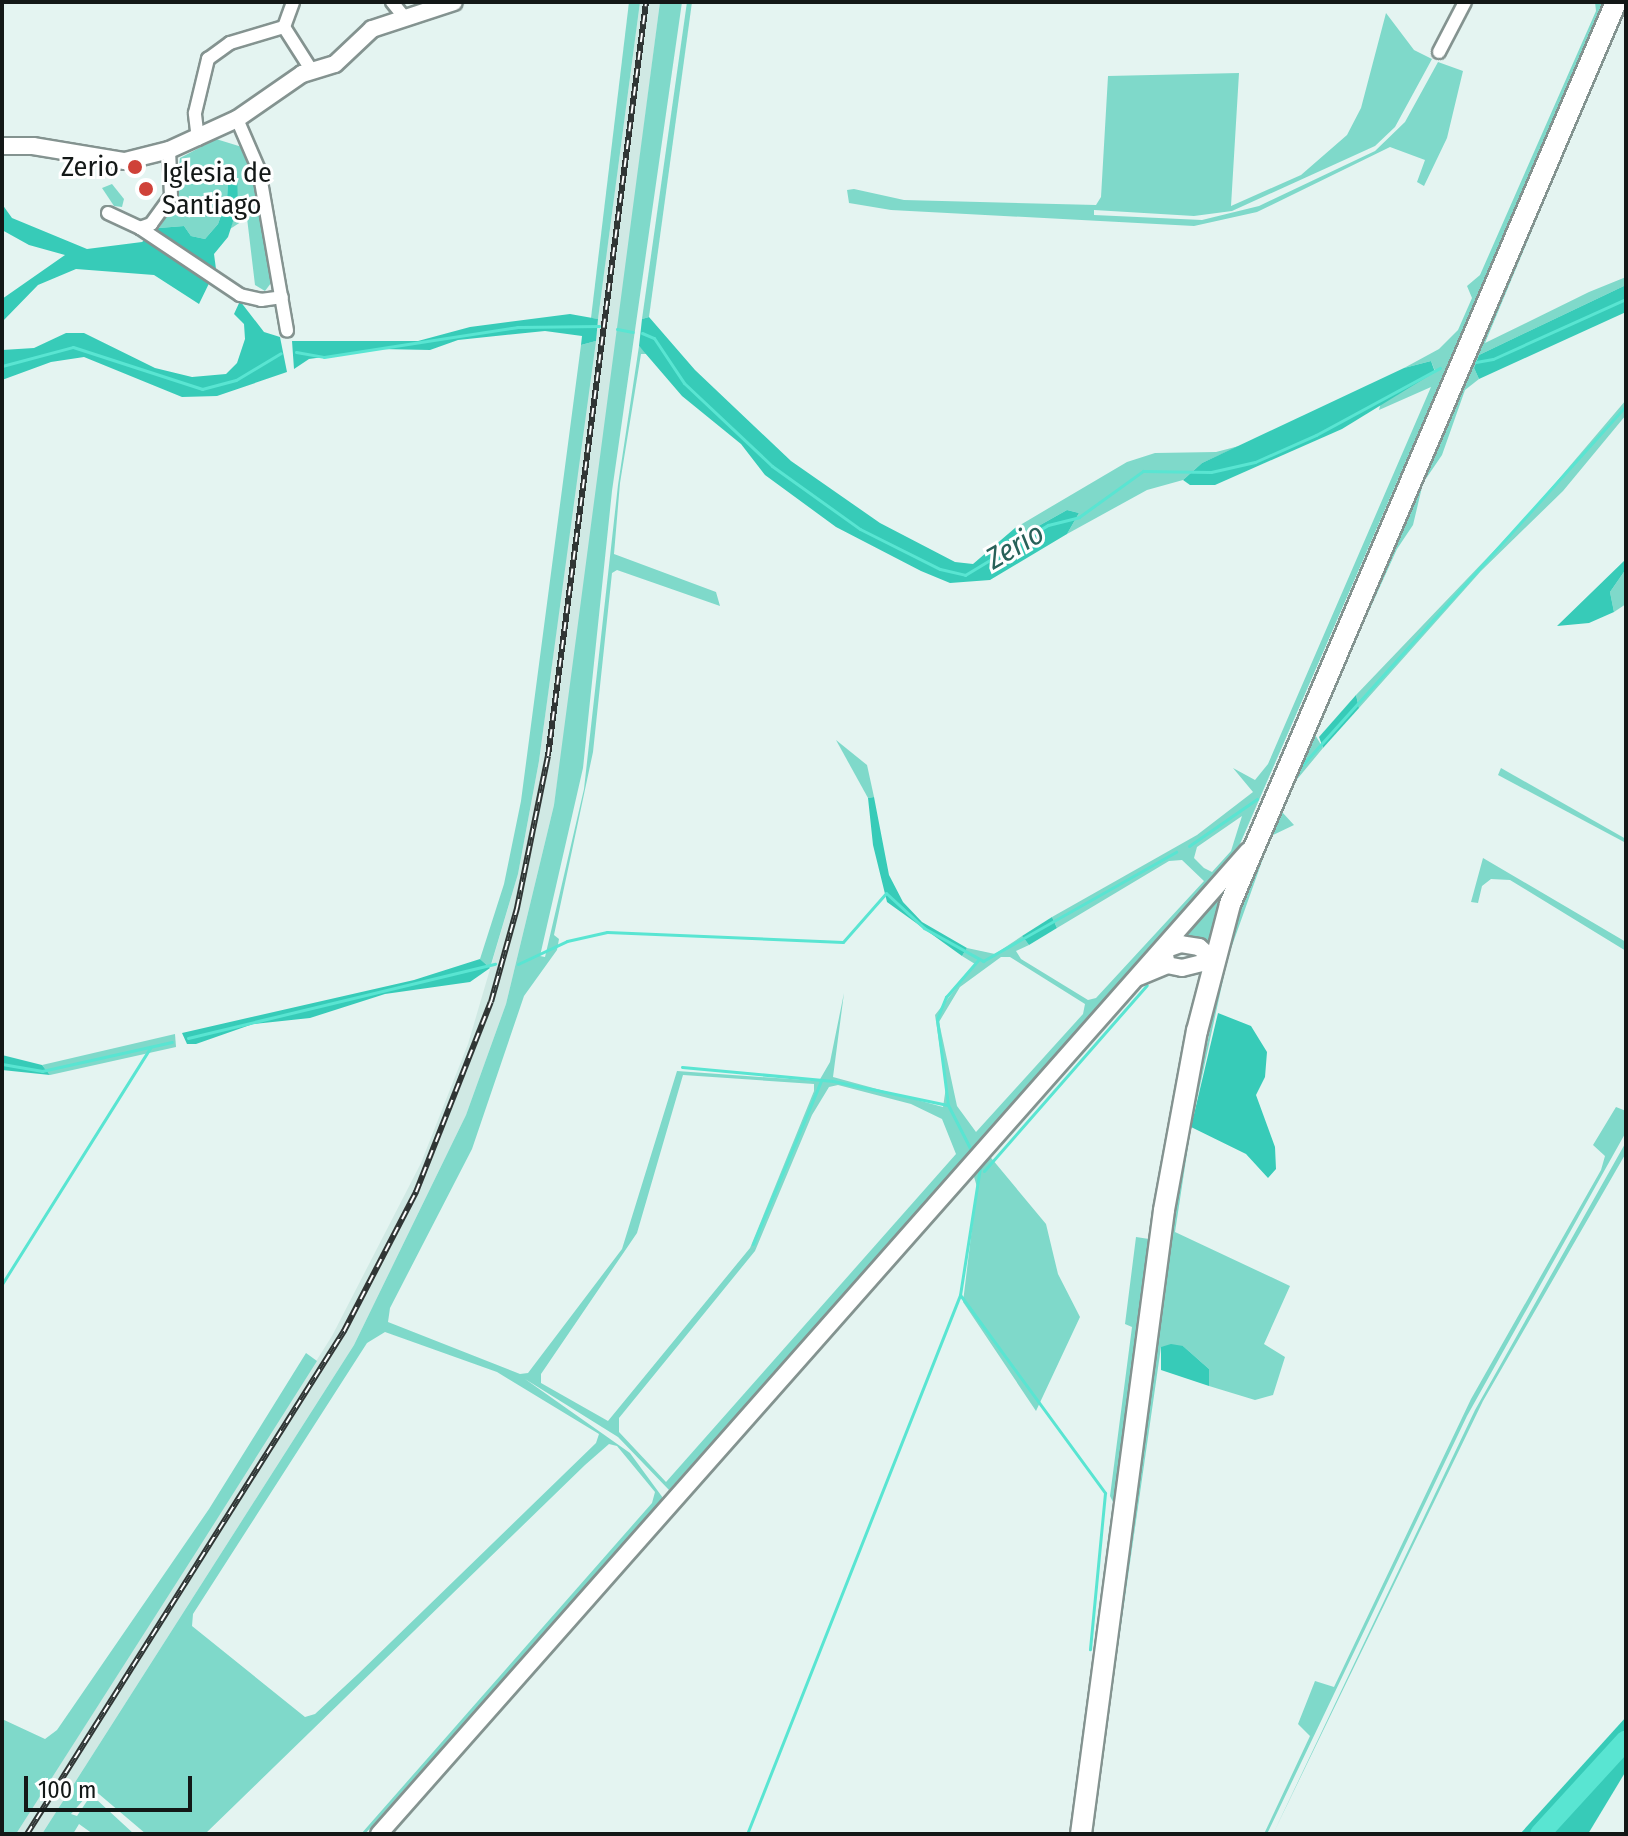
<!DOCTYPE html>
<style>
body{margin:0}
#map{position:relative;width:1628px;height:1836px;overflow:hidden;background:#e4f4f1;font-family:"Fira Sans Condensed",sans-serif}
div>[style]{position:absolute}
.built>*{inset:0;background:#d0e9e4}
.green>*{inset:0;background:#7fd9ca}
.forest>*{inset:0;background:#37cbb8}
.stream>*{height:3px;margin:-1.5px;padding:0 1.5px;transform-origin:1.5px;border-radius:1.5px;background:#59e5d2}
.river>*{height:20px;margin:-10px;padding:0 10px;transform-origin:10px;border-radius:10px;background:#59e5d2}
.roads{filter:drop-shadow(2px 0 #849390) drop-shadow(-2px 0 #849390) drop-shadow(0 2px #849390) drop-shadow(0 -2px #849390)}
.minor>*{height:12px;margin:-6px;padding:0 6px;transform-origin:6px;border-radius:6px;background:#fff}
.tertiary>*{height:16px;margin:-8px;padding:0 8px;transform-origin:8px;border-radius:8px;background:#fff}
.primary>*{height:20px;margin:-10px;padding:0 10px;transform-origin:10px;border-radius:10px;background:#fff}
.rail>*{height:6px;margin-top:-3px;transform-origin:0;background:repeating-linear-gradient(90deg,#fff 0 9px,#303635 0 18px);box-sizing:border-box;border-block:2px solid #303635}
.dots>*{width:22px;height:22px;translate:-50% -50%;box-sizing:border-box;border:4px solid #fff;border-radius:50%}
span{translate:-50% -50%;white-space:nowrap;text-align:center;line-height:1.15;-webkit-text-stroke:6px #fff;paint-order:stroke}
.poi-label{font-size:28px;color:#131817}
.right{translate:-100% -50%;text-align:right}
.left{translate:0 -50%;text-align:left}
.water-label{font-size:30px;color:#286159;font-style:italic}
.frame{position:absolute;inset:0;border:4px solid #131817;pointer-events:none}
.scale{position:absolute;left:24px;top:1776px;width:168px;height:36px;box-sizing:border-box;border:4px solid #131817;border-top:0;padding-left:10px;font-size:24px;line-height:28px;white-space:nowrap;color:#131817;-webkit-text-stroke:6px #fff;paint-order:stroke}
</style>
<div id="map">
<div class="built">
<div style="clip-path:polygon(640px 2px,660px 2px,578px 641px,554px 805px,506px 1004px,466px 1115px,354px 1345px,42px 1834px,16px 1834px,332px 1336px,421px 1163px,468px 1044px,518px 874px,539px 761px)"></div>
</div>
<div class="green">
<div style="clip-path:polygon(629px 2px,640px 2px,598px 319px,591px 318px)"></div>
<div style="clip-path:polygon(evenodd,660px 2px,682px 2px,612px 491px,583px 768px,540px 956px,545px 957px,584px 789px,618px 485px,639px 346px,647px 354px,641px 354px,620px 483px,614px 554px,716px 592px,720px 606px,617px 570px,612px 573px,593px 752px,554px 935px,559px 939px,557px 950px,524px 996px,472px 1149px,390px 1308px,388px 1322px,520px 1374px,528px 1373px,622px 1249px,677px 1071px,819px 1081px,830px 1062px,844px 993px,833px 1077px,943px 1107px,946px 1087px,935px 1015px,975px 964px,962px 956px,967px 948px,995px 954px,1022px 936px,1029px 945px,1016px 951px,1021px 959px,1088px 1000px,1096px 998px,1204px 881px,1182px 860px,1169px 861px,1057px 928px,1052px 917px,1197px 835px,1253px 792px,1233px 768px,1255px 780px,1268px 764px,1431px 387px,1379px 410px,1381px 402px,1435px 371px,1431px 361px,1404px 368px,1439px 349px,1458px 330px,1472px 298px,1467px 286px,1480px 275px,1596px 11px,1595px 2px,1605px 2px,1233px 860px,669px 1490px,618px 1437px,525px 1379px,630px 1453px,663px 1498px,365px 1834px,361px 1834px,652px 1503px,655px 1492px,617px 1446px,609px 1444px,585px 1465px,205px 1834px,146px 1834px,93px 1789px,71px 1814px,77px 1816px,87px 1801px,96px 1799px,134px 1834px,93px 1834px,79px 1824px,73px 1834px,42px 1834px,354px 1345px,466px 1115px,506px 1004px,554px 805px,660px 2px,1242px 816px,1231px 851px,1212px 872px,1204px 868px,1194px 858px,1197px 847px,1242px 816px,660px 2px,1001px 957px,1010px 957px,1085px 1004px,1083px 1014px,976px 1132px,957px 1106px,939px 1022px,960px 987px,1001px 957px,660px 2px,683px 1075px,814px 1084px,814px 1091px,750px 1248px,608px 1421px,541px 1383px,541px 1374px,637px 1233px,683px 1075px,660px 2px,838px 1085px,911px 1104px,942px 1119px,956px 1154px,666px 1482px,619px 1432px,619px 1418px,755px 1251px,812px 1115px,829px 1087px,838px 1085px,660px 2px,385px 1332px,497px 1372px,599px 1434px,596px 1443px,358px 1674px,315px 1714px,305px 1717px,192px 1626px,193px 1614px,367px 1343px,385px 1332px)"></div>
<div style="clip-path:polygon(687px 2px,692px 2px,649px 317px,642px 319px)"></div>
<div style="clip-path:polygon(1626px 5px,1485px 343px,1589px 292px,1626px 277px,1626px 285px,1479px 355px,1474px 368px,1479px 379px,1465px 390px,1442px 455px,1423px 483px,1413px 525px,1397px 549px,1314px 733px,1323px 748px,1294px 783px,1282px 812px,1294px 825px,1271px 836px,1228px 957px,1191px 1127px,1175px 1232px,1290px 1286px,1264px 1344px,1285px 1357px,1273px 1395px,1255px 1400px,1209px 1386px,1209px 1369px,1183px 1346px,1161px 1347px,1091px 1834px,1179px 1174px,1228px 946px,1246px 885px)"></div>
<div style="clip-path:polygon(1386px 13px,1414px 50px,1432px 59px,1395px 127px,1375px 146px,1232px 211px,1194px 216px,1094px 210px,1094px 215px,1202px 220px,1259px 206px,1375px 151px,1405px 122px,1438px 62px,1463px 71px,1447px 138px,1424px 186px,1417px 182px,1425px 160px,1390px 147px,1257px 212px,1194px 226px,891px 210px,849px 203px,847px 190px,854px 189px,904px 200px,1096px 205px,1101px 197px,1108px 76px,1239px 73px,1231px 206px,1301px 175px,1347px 135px,1361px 108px)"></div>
<div style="clip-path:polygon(216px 139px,242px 147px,252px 168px,267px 237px,271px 283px,265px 291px,255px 285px,247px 218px,230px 229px,238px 206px,229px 166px,227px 199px,218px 224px,205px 239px,191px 236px,184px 226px,159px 228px,175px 202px,180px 158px)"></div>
<div style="clip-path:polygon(112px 184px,124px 199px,122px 207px,114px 206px,102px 188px)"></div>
<div style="clip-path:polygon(596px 341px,539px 761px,518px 874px,490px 968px,480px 959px,504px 884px,521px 801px,581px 345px)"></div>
<div style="clip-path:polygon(1626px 400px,1626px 415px,1563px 491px,1481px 571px,1359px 708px,1356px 695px,1529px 514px)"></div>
<div style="clip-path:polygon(1239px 446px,1202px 463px,1183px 480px,1147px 490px,1067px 534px,1079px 513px,1067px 510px,1026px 533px,1015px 528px,1127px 462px,1155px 453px,1216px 452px)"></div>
<div style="clip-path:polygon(1626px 569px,1626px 604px,1614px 612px,1610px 592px)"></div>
<div style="clip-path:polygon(836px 740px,867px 765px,874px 797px,868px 798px)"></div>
<div style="clip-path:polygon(1501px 768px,1626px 839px,1626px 843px,1498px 775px)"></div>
<div style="clip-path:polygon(1483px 858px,1626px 942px,1626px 951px,1510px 880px,1491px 879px,1482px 886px,1478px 903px,1471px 902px)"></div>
<div style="clip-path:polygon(1221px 897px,1208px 946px,1184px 938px)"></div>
<div style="clip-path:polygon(175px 1034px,176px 1047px,50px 1075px,42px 1065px)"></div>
<div style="clip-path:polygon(1616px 1107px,1626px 1111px,1626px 1132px,1467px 1416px,1267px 1834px,1264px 1834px,1310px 1736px,1298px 1724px,1315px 1681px,1334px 1687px,1471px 1399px,1601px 1170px,1605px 1156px,1593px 1145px)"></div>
<div style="clip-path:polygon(1626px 1142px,1626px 1153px,1483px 1401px,1273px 1834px,1475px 1410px)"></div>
<div style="clip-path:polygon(987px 1153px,1046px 1224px,1058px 1274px,1080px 1317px,1036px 1411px,963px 1302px,977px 1187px,972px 1170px)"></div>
<div style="clip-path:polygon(1136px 1237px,1149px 1239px,1115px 1506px,1110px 1496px,1132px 1327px,1125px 1324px)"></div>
<div style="clip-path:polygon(306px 1353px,317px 1361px,193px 1557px,16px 1834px,2px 1834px,2px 1719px,45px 1739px,57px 1730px,209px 1509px)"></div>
</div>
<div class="forest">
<div style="clip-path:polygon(229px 164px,237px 174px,238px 206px,228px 237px,214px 254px,216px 269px,199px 304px,154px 275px,76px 269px,38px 285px,2px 322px,2px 299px,65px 255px,29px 245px,2px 230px,2px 204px,12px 218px,87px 249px,142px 242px,159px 228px,184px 226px,191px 236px,205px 239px,218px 224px,227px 199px)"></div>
<div style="clip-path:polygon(1626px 285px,1626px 312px,1479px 379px,1474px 368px,1479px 355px)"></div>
<div style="clip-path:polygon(240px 301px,264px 332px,280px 337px,287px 372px,217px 396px,182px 397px,84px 357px,51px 362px,2px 380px,2px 350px,34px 348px,66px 333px,84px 333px,155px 368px,192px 377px,226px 374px,237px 363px,245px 339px,244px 324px,234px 314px)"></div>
<div style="clip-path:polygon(570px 314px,598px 319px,596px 341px,581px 345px,582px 336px,545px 331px,458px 340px,430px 350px,381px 349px,309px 359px,294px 369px,292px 341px,418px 341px,470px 327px)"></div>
<div style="clip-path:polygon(649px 317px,695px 370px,791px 461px,880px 523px,955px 562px,973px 564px,1015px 528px,1026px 533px,1067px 510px,1079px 513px,1067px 534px,990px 580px,950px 583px,921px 571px,836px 527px,765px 475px,741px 444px,682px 396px,639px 346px,642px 319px)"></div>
<div style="clip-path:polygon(1431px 361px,1435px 372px,1342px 429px,1215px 485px,1190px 485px,1183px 480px,1202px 463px,1404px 368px)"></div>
<div style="clip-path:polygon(1626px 559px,1626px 569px,1610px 592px,1614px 612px,1589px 623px,1557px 626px)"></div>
<div style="clip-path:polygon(1356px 695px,1359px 708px,1323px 748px,1319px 737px)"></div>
<div style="clip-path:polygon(874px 797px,889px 875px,903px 902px,922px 922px,967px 948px,962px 956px,887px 902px,873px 845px,868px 798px)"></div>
<div style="clip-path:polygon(1052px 917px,1057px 928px,1029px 945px,1022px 936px)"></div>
<div style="clip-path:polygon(480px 959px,490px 968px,470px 982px,385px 994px,310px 1018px,253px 1024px,196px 1044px,187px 1044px,182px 1033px,414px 980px)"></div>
<div style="clip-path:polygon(1218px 1013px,1251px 1026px,1267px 1052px,1265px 1077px,1256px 1095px,1275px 1147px,1276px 1169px,1268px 1178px,1246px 1154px,1191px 1127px)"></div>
<div style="clip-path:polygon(2px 1055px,42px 1065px,50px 1075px,2px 1070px)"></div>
<div style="clip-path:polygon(1171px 1344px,1183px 1346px,1209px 1369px,1209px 1386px,1161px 1370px,1161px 1347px)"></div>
<div style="clip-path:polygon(1626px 1717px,1626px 1771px,1588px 1834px,1520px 1834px)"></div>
</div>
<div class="stream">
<div style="left:617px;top:329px;width:16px;rotate:11deg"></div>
<div style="left:642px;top:333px;width:13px;rotate:23deg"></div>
<div style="left:654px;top:338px;width:54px;rotate:56.3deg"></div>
<div style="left:684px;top:383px;width:121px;rotate:43.3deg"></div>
<div style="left:772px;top:466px;width:108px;rotate:35.6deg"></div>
<div style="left:860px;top:529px;width:89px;rotate:26.6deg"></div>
<div style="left:940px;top:569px;width:26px;rotate:13deg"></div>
<div style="left:965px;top:575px;width:97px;rotate:-31.1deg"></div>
<div style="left:1048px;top:525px;width:32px;rotate:-14deg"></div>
<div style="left:1079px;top:517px;width:79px;rotate:-35.7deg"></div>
<div style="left:1143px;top:471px;width:68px;rotate:0.8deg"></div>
<div style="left:1211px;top:472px;width:45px;rotate:-12.8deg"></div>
<div style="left:1255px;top:462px;width:67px;rotate:-23.9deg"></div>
<div style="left:1316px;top:435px;width:141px;rotate:-28.4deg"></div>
<div style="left:296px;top:352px;width:28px;rotate:10deg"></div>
<div style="left:324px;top:357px;width:195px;rotate:-8.8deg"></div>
<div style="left:517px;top:327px;width:82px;rotate:-0.7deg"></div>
<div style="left:1476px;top:362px;width:17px;rotate:-10deg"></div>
<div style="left:1493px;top:359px;width:146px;rotate:-24.3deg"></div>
<div style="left:2px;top:366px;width:73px;rotate:-15deg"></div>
<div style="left:73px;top:347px;width:136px;rotate:18deg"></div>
<div style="left:202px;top:389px;width:35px;rotate:-15deg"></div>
<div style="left:236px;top:380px;width:52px;rotate:-31deg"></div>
<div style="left:1296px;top:772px;width:494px;rotate:-48deg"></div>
<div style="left:1189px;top:846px;width:83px;rotate:-34.7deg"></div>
<div style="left:518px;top:964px;width:54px;rotate:-25.1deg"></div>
<div style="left:567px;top:941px;width:41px;rotate:-12.7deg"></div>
<div style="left:607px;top:932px;width:236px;rotate:2.4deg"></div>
<div style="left:843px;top:942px;width:65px;rotate:-48.7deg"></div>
<div style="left:886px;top:893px;width:52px;rotate:42.6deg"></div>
<div style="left:924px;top:928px;width:68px;rotate:29.2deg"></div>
<div style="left:983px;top:961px;width:222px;rotate:-29.5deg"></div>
<div style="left:188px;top:1038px;width:316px;rotate:-13.6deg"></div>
<div style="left:2px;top:1064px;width:41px;rotate:9.9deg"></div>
<div style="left:42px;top:1071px;width:133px;rotate:-12.6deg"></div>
<div style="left:682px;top:1067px;width:152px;rotate:5.3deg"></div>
<div style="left:833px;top:1081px;width:117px;rotate:11.8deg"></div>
<div style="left:970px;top:1148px;width:48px;rotate:-117.1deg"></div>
<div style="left:948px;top:1105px;width:87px;rotate:-97.3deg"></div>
<div style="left:937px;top:1019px;width:24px;rotate:-68deg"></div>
<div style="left:946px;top:997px;width:49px;rotate:-49.1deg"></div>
<div style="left:984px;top:1171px;width:247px;rotate:-48.8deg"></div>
<div style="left:753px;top:1244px;width:177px;rotate:-67.4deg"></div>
<div style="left:2px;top:1284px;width:279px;rotate:-57.9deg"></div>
<div style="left:961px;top:1296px;width:244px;rotate:53.8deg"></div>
<div style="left:1105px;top:1493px;width:157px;rotate:95.5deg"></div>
<div style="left:747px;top:1834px;width:580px;rotate:-68.44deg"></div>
<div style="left:960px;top:1295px;width:130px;rotate:-81.1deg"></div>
</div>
<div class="river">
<div style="left:1540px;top:1834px;width:127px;rotate:-47.5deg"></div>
</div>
<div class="roads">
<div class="minor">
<div style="left:392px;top:2px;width:21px;rotate:51deg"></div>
<div style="left:284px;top:27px;width:52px;rotate:57.5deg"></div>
<div style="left:284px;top:27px;width:27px;rotate:-70deg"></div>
<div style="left:1439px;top:52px;width:56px;rotate:-62.5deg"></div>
<div style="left:237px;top:119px;width:56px;rotate:66.7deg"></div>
<div style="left:259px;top:170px;width:163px;rotate:80.1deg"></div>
<div style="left:198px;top:139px;width:26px;rotate:-97deg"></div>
<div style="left:195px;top:113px;width:56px;rotate:-76.5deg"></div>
<div style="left:208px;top:59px;width:27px;rotate:-36deg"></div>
<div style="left:230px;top:43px;width:56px;rotate:-16.5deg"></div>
<div style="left:108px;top:213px;width:35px;rotate:25deg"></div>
<div style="left:140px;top:228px;width:12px;rotate:-20deg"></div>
<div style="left:151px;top:224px;width:34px;rotate:-54deg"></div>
<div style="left:171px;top:196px;width:46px;rotate:-92.5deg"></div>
<div style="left:140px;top:228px;width:120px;rotate:33.8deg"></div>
<div style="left:240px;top:295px;width:22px;rotate:13deg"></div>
<div style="left:261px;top:300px;width:21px;rotate:-8deg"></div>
</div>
<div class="tertiary">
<div style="left:2px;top:146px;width:31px"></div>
<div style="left:33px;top:146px;width:93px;rotate:9.3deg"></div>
<div style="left:125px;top:161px;width:45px;rotate:-14deg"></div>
<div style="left:169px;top:150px;width:75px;rotate:-24.5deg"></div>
<div style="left:237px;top:119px;width:79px;rotate:-34.7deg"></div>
<div style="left:302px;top:74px;width:34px;rotate:-17deg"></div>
<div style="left:335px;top:64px;width:51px;rotate:-43.4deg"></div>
<div style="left:372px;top:29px;width:86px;rotate:-18.2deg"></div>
<div style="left:1139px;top:977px;width:30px;rotate:-23deg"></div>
<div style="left:1167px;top:965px;width:15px;rotate:11deg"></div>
<div style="left:1182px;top:968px;width:33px;rotate:-14deg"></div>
<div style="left:1214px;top:960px;width:20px;rotate:-139deg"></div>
<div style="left:1199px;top:947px;width:18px;rotate:-171deg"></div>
<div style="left:1181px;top:944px;width:18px;rotate:161deg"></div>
<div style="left:1164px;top:950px;width:15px;rotate:79deg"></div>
<div style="left:379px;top:1834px;width:1312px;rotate:-48.52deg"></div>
</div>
<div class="primary">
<div style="left:1081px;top:1834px;width:629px;rotate:-82.42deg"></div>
<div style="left:1164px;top:1210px;width:182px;rotate:-79.6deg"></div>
<div style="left:1197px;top:1031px;width:131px;rotate:-75.4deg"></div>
<div style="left:1230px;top:904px;width:981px;rotate:-66.83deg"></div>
</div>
</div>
<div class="rail">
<div style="left:27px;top:1834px;width:595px;rotate:-57.78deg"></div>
<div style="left:344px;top:1331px;width:157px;rotate:-62.6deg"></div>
<div style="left:416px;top:1192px;width:204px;rotate:-68.5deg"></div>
<div style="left:491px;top:1002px;width:98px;rotate:-74.5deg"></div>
<div style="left:517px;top:908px;width:155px;rotate:-78.5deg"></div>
<div style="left:548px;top:756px;width:760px;rotate:-82.59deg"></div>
</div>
<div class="dots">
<div style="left:135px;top:167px;background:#cf4239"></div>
<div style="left:146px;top:189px;background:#cf4239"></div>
</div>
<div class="poi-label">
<span class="right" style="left:119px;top:167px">Zerio</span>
<span class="left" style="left:162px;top:189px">Iglesia de<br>Santiago</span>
</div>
<div class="water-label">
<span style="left:1015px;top:546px;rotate:-30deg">Zerio</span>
</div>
<div class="frame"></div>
<div class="scale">100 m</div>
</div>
